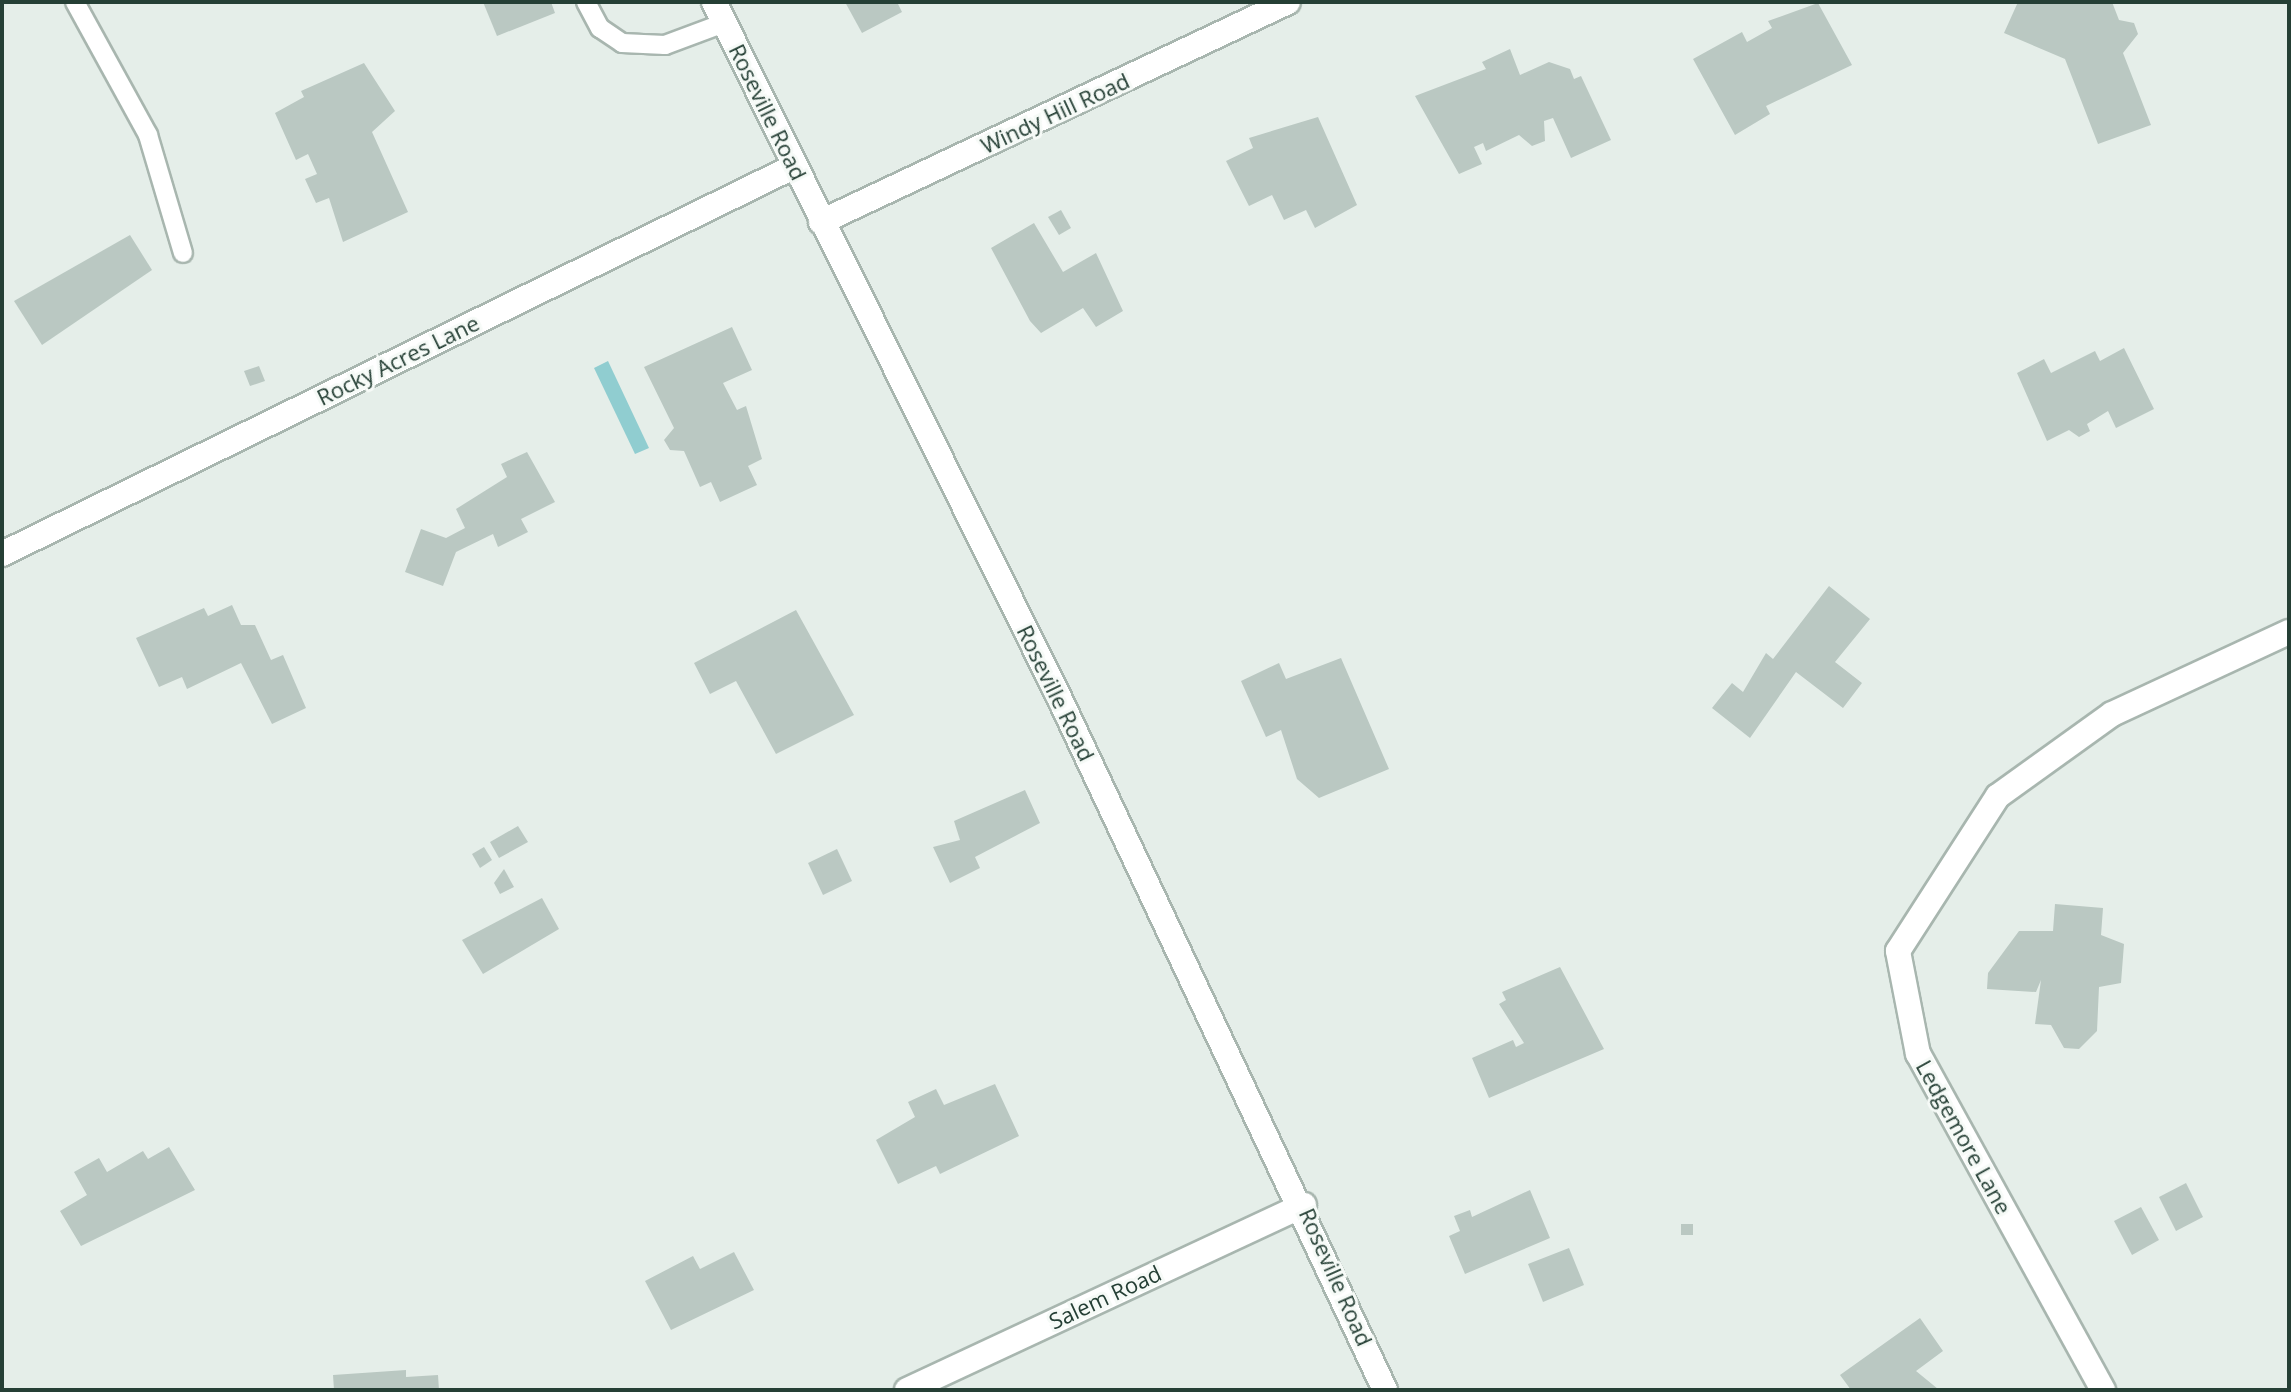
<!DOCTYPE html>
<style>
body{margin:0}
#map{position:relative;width:2291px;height:1392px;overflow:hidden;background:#e5eee9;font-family:"Open Sans",sans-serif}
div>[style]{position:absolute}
.water>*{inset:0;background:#90cdd0}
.building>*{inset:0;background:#bac8c2}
.roads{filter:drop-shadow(2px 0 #a8b6af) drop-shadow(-2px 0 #a8b6af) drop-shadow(0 2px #a8b6af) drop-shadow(0 -2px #a8b6af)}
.lane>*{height:18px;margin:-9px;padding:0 9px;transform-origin:9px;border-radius:9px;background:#fff}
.street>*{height:24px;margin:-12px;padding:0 12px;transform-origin:12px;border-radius:12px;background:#fff}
.secondary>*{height:24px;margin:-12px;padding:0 12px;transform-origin:12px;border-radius:12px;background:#fff}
span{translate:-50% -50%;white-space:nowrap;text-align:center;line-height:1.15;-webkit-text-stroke:6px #f6faf7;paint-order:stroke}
.street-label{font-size:22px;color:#253f35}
.frame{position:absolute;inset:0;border:4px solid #253f35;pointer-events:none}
</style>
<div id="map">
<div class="water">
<div style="clip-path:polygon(608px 361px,649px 448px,635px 454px,594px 368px)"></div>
</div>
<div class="building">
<div style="clip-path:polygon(483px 2px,551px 2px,555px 13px,497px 36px)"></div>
<div style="clip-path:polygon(845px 2px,897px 2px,902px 12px,862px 33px)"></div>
<div style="clip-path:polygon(2018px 2px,2112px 2px,2119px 20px,2134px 23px,2138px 34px,2123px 53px,2151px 125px,2098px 144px,2065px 59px,2004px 33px)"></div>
<div style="clip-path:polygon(1818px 3px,1852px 65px,1766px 106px,1770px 114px,1735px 135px,1693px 59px,1742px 32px,1747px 42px,1772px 28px,1768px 21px)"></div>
<div style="clip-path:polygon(1510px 49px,1520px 75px,1549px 62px,1570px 69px,1574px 79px,1581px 76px,1611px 140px,1571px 158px,1553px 118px,1544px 121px,1545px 141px,1532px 146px,1519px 135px,1486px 151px,1483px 143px,1474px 147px,1482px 164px,1459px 174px,1415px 96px,1486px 69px,1482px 62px)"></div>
<div style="clip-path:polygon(364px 63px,395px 111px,372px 132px,408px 212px,343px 242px,329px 198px,316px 203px,305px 179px,317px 174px,308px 154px,296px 160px,275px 113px,304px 97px,301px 91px)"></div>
<div style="clip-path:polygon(1318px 117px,1357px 205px,1315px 228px,1306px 210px,1284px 220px,1272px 195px,1249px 206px,1226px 161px,1253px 148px,1249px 138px)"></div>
<div style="clip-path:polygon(1061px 210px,1071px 228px,1059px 235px,1048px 217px)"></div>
<div style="clip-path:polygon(1034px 223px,1063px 272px,1096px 253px,1123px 311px,1096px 327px,1083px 308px,1041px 333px,1030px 321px,991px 248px)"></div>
<div style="clip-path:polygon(130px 235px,152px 270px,42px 345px,14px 301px)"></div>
<div style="clip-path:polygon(732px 327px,752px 370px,723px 383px,737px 410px,746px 406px,762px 459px,748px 466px,757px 485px,720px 502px,711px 482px,700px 487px,684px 451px,670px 450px,664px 440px,674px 428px,644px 367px)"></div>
<div style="clip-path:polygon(2124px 348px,2154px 409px,2116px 428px,2108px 411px,2087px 424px,2090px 431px,2079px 437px,2069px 430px,2047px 441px,2017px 373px,2044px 359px,2051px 373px,2095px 351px,2100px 361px)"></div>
<div style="clip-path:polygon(259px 366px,265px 381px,250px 386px,244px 371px)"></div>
<div style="clip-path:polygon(527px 452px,555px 502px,521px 519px,528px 532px,498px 547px,493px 534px,456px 552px,443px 586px,405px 572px,421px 529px,446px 538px,465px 528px,456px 509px,507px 477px,501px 464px)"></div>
<div style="clip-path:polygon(1829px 586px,1870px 619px,1835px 662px,1862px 683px,1843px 708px,1796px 672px,1750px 738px,1712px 708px,1732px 683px,1743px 692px,1766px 653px,1773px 659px)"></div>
<div style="clip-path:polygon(232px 605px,241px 625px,255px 625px,271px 660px,283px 655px,306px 708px,272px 724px,241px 663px,187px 689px,182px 677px,159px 687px,136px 638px,204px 608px,208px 616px)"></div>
<div style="clip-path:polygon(796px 610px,854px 715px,776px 754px,736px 681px,710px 694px,694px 663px)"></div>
<div style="clip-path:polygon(1341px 658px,1389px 769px,1319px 798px,1297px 779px,1281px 730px,1266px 737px,1241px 681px,1279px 663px,1286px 679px)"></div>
<div style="clip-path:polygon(1025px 790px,1040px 823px,975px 857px,980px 868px,950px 883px,933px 847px,960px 840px,954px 821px)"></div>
<div style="clip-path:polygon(518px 826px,528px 842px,499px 858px,490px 842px)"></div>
<div style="clip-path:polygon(484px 847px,492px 860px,480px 868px,472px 854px)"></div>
<div style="clip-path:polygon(837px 849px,852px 881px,823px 895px,808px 863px)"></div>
<div style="clip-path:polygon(504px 869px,514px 887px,500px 894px,494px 883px)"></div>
<div style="clip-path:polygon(542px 898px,559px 929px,483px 974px,462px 940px)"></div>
<div style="clip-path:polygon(2055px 904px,2103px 908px,2101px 935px,2124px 944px,2121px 983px,2099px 987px,2097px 1031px,2079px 1049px,2064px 1048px,2051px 1025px,2035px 1024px,2041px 980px,2036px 992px,1987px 989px,1988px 973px,2019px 931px,2053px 931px)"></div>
<div style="clip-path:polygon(1560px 967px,1604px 1049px,1489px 1098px,1472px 1058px,1513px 1040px,1516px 1047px,1524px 1043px,1499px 1004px,1506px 1000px,1502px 992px)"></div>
<div style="clip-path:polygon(995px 1084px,1019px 1136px,940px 1174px,936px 1166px,898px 1184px,876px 1140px,915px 1117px,908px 1102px,936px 1089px,944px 1105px)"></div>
<div style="clip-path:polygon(169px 1147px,195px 1190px,81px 1246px,60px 1211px,87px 1195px,74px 1172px,99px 1158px,107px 1172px,143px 1151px,148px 1159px)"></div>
<div style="clip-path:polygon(2186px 1183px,2203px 1217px,2176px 1231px,2159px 1197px)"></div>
<div style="clip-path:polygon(1530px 1190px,1550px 1238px,1465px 1274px,1449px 1236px,1460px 1231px,1454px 1216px,1470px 1210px,1472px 1217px)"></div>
<div style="clip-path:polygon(2141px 1207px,2159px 1240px,2132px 1255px,2114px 1221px)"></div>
<div style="clip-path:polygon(1681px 1224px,1693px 1224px,1693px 1235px,1681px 1235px)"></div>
<div style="clip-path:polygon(1569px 1248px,1584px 1285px,1543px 1302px,1528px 1264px)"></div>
<div style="clip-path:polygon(734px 1252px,754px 1290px,671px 1330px,645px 1281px,693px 1256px,700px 1269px)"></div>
<div style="clip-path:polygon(1920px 1318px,1943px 1351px,1916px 1371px,1938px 1389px,1851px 1390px,1840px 1375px)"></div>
<div style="clip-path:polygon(406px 1370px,406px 1377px,438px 1375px,439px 1390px,334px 1390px,333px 1375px)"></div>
</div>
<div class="roads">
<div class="lane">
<div style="left:75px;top:2px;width:152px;rotate:61.2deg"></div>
<div style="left:148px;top:135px;width:123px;rotate:73.5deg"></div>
<div style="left:586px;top:2px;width:30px;rotate:62deg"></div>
<div style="left:600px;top:28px;width:27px;rotate:34deg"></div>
<div style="left:622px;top:43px;width:43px;rotate:2.7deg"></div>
<div style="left:665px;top:45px;width:63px;rotate:-20.4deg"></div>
</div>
<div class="street">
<div style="left:821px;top:222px;width:516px;rotate:-25.22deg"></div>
<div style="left:2px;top:554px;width:883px;rotate:-26.07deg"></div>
<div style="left:907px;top:1390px;width:438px;rotate:-25deg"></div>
<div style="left:2103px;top:1390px;width:384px;rotate:-118.8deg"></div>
<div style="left:1918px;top:1054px;width:105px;rotate:-101deg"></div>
<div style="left:1898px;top:951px;width:184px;rotate:-57.2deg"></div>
<div style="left:1998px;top:796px;width:140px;rotate:-35.7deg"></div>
<div style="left:2112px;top:714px;width:195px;rotate:-24.9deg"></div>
</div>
<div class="secondary">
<div style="left:714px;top:2px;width:774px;rotate:63.6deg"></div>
<div style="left:1058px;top:695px;width:768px;rotate:64.8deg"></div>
</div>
</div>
<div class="street-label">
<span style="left:768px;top:112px;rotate:64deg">Roseville Road</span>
<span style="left:1055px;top:113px;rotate:-25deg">Windy Hill Road</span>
<span style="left:398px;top:360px;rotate:-26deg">Rocky Acres Lane</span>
<span style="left:1056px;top:693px;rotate:64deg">Roseville Road</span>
<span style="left:1964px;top:1137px;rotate:61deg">Ledgemore Lane</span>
<span style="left:1336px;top:1277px;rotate:66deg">Roseville Road</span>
<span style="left:1105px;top:1297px;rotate:-25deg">Salem Road</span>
</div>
<div class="frame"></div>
</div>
